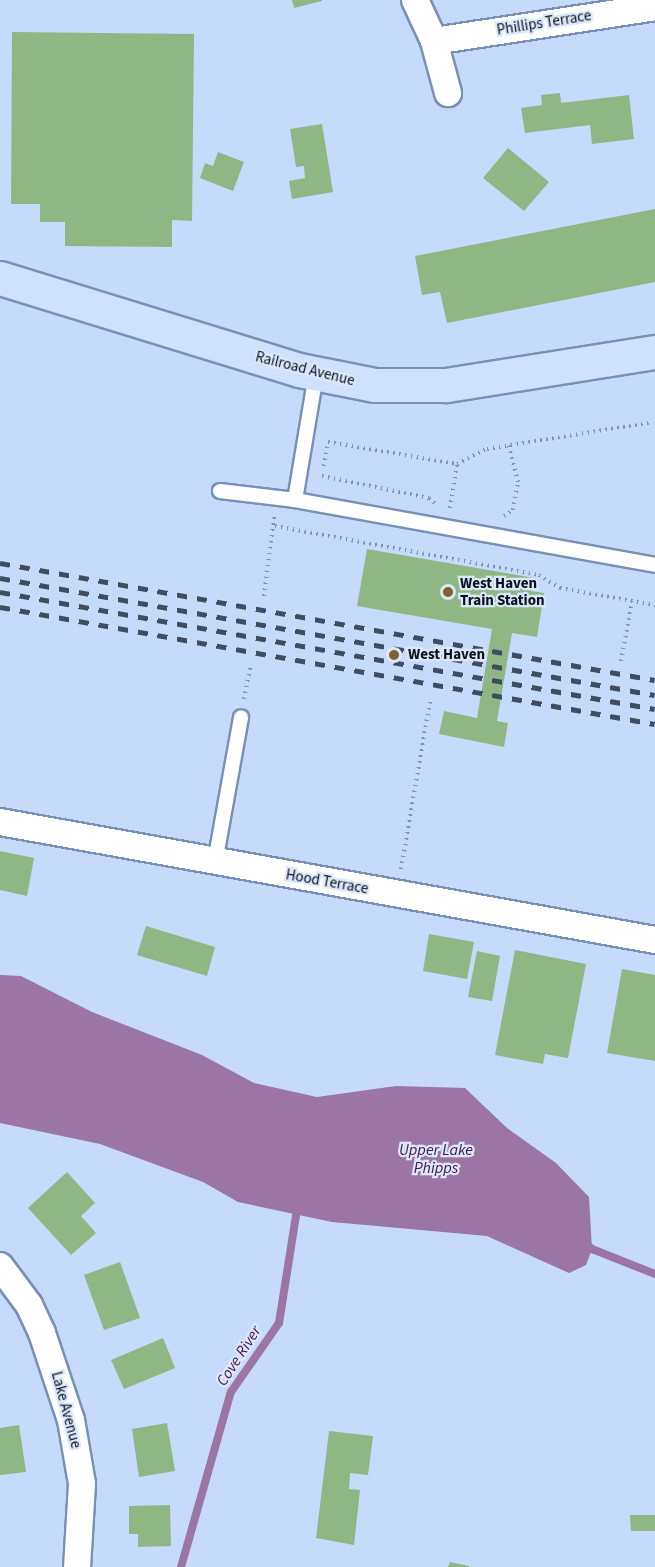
<!DOCTYPE html>
<style>
body{margin:0}
#map{position:relative;width:655px;height:1567px;overflow:hidden;background:#c6dafb;font-family:"Source Sans 3",sans-serif}
div>[style]{position:absolute}
.water>*{inset:0;background:#9b75a4}
.stream>*{height:8px;margin:-4px;padding:0 4px;transform-origin:4px;border-radius:4px;background:#9b75a4}
.building>*{inset:0;background:#8eb784}
.path>*{height:4px;margin-top:-2px;transform-origin:0;background:repeating-linear-gradient(90deg,#8393ad 0 1.5px,transparent 0 6px)}
.roads{filter:drop-shadow(2px 0 #7890b6) drop-shadow(-2px 0 #7890b6) drop-shadow(0 2px #7890b6) drop-shadow(0 -2px #7890b6)}
.lane>*{height:14px;margin:-7px;padding:0 7px;transform-origin:7px;border-radius:7px;background:#fff}
.street>*{height:26px;margin:-13px;padding:0 13px;transform-origin:13px;border-radius:13px;background:#fff}
.secondary>*{height:33px;margin:-16.5px;padding:0 16.5px;transform-origin:16.5px;border-radius:16.5px;background:#cfe1fe}
.rail>*{height:4.5px;margin-top:-2.25px;transform-origin:0;background:repeating-linear-gradient(90deg,#414c60 0 10px,transparent 0 20px)}
.dots>*{width:16px;height:16px;translate:-50% -50%;box-sizing:border-box;border:3px solid #dce7f8;border-radius:50%}
span{translate:-50% -50%;white-space:nowrap;text-align:center;line-height:1.15;-webkit-text-stroke:4.5px #dce7f8;paint-order:stroke}
.street-label{font-size:15px;color:#09111f}
.poi-label{font-size:15px;color:#09111f;font-weight:700}
.left{translate:0 -50%;text-align:left}
.water-label{font-size:16px;color:#461551;font-style:italic}
</style>
<div id="map">
<div class="water">
<div style="clip-path:polygon(0 975px,21px 976px,92px 1012px,202px 1055px,254px 1083px,317px 1097px,396px 1086px,465px 1088px,507px 1128px,556px 1163px,589px 1197px,592px 1249px,586px 1265px,569px 1273px,487px 1236px,332px 1222px,238px 1202px,203px 1182px,100px 1144px,0 1123px)"></div>
</div>
<div class="stream">
<div style="left:584px;top:1242px;width:11px;rotate:41deg"></div>
<div style="left:592px;top:1249px;width:68px;rotate:21.6deg"></div>
<div style="left:181px;top:1567px;width:182px;rotate:-74.1deg"></div>
<div style="left:231px;top:1392px;width:84px;rotate:-55.2deg"></div>
<div style="left:279px;top:1323px;width:121px;rotate:-81deg"></div>
</div>
<div class="building">
<div style="clip-path:polygon(292px 0,322px 0,322px 1px,294px 8px)"></div>
<div style="clip-path:polygon(12px 32px,194px 34px,192px 221px,172px 220px,172px 247px,65px 246px,65px 222px,40px 222px,40px 204px,11px 204px)"></div>
<div style="clip-path:polygon(560px 93px,561px 103px,629px 95px,634px 139px,592px 144px,590px 125px,525px 133px,521px 108px,542px 105px,541px 95px)"></div>
<div style="clip-path:polygon(322px 124px,333px 192px,292px 199px,289px 181px,305px 178px,304px 166px,296px 167px,290px 129px)"></div>
<div style="clip-path:polygon(508px 148px,549px 182px,524px 211px,483px 178px)"></div>
<div style="clip-path:polygon(218px 152px,244px 162px,233px 191px,200px 178px,205px 163px,213px 166px)"></div>
<div style="clip-path:polygon(655px 209px,655px 282px,447px 323px,440px 292px,422px 295px,415px 256px)"></div>
<div style="clip-path:polygon(367px 549px,534px 578px,531px 591px,544px 593px,537px 637px,512px 633px,497px 721px,508px 723px,504px 747px,439px 734px,444px 711px,477px 718px,492px 629px,357px 606px)"></div>
<div style="clip-path:polygon(0 851px,34px 858px,27px 896px,0 890px)"></div>
<div style="clip-path:polygon(146px 926px,215px 947px,207px 976px,137px 955px)"></div>
<div style="clip-path:polygon(429px 934px,474px 942px,467px 979px,423px 971px)"></div>
<div style="clip-path:polygon(515px 950px,586px 964px,568px 1058px,545px 1054px,543px 1064px,495px 1055px)"></div>
<div style="clip-path:polygon(477px 951px,500px 956px,492px 1001px,468px 997px)"></div>
<div style="clip-path:polygon(622px 969px,655px 975px,655px 1061px,607px 1053px)"></div>
<div style="clip-path:polygon(67px 1172px,95px 1203px,81px 1216px,96px 1233px,71px 1255px,28px 1208px)"></div>
<div style="clip-path:polygon(120px 1262px,140px 1318px,104px 1330px,84px 1275px)"></div>
<div style="clip-path:polygon(163px 1338px,175px 1368px,124px 1389px,111px 1360px)"></div>
<div style="clip-path:polygon(167px 1423px,175px 1471px,139px 1477px,132px 1429px)"></div>
<div style="clip-path:polygon(19px 1425px,26px 1472px,0 1475px,0 1428px)"></div>
<div style="clip-path:polygon(329px 1431px,373px 1436px,368px 1475px,350px 1473px,349px 1489px,360px 1490px,354px 1545px,316px 1538px)"></div>
<div style="clip-path:polygon(170px 1505px,171px 1546px,138px 1547px,138px 1534px,129px 1534px,129px 1506px)"></div>
<div style="clip-path:polygon(630px 1515px,655px 1515px,655px 1531px,631px 1531px)"></div>
<div style="clip-path:polygon(450px 1562px,469px 1566px,469px 1567px,448px 1567px)"></div>
</div>
<div class="path">
<div style="left:324px;top:466px;width:24px;rotate:-81deg"></div>
<div style="left:328px;top:442px;width:131px;rotate:9.7deg"></div>
<div style="left:457px;top:464px;width:34px;rotate:-27deg"></div>
<div style="left:487px;top:449px;width:168px;rotate:-9.2deg"></div>
<div style="left:322px;top:476px;width:109px;rotate:11.6deg"></div>
<div style="left:429px;top:498px;width:9px;rotate:41deg"></div>
<div style="left:450px;top:508px;width:45px;rotate:-81deg"></div>
<div style="left:504px;top:516px;width:11px;rotate:-34deg"></div>
<div style="left:513px;top:510px;width:28px;rotate:-80deg"></div>
<div style="left:518px;top:482px;width:38px;rotate:-104deg"></div>
<div style="left:275px;top:526px;width:269px;rotate:10.5deg"></div>
<div style="left:539px;top:575px;width:25px;rotate:32deg"></div>
<div style="left:560px;top:588px;width:97px;rotate:10.1deg"></div>
<div style="left:264px;top:596px;width:80px;rotate:-82.8deg"></div>
<div style="left:621px;top:661px;width:61px;rotate:-79.6deg"></div>
<div style="left:244px;top:699px;width:32px;rotate:-79deg"></div>
<div style="left:401px;top:869px;width:170px;rotate:-80.2deg"></div>
</div>
<div class="roads">
<div class="lane">
<div style="left:220px;top:491px;width:76px;rotate:6.8deg"></div>
<div style="left:295px;top:500px;width:366px;rotate:10.2deg"></div>
<div style="left:295px;top:500px;width:128px;rotate:-80.5deg"></div>
<div style="left:215px;top:862px;width:147px;rotate:-79.8deg"></div>
</div>
<div class="street">
<div style="left:415px;top:0;width:45px;rotate:65.1deg"></div>
<div style="left:434px;top:41px;width:54px;rotate:74.9deg"></div>
<div style="left:434px;top:41px;width:224px;rotate:-8.7deg"></div>
<div style="left:0;top:822px;width:666px;rotate:10.21deg"></div>
<div style="left:0;top:1266px;width:49px;rotate:53.4deg"></div>
<div style="left:29px;top:1305px;width:31px;rotate:65deg"></div>
<div style="left:42px;top:1333px;width:92px;rotate:71.6deg"></div>
<div style="left:71px;top:1420px;width:65px;rotate:80.2deg"></div>
<div style="left:82px;top:1484px;width:83px;rotate:93.4deg"></div>
</div>
<div class="secondary">
<div style="left:0;top:278px;width:313px;rotate:17.1deg"></div>
<div style="left:299px;top:370px;width:77px;rotate:11.2deg"></div>
<div style="left:375px;top:385px;width:71px"></div>
<div style="left:446px;top:385px;width:212px;rotate:-9deg"></div>
</div>
</div>
<div class="rail">
<div style="left:0;top:563px;width:665px;rotate:10.13deg"></div>
<div style="left:0;top:578px;width:665px;rotate:10.13deg"></div>
<div style="left:0;top:592px;width:665px;rotate:10.13deg"></div>
<div style="left:0;top:607px;width:665px;rotate:10.13deg"></div>
</div>
<div class="dots">
<div style="left:448px;top:592px;background:#7d6234"></div>
<div style="left:394px;top:655px;background:#7d6234"></div>
</div>
<div class="street-label">
<span style="left:544px;top:23px;rotate:-9deg">Phillips Terrace</span>
<span style="left:305px;top:369px;rotate:14deg">Railroad Avenue</span>
<span style="left:327px;top:882px;rotate:10deg">Hood Terrace</span>
<span style="left:66px;top:1410px;rotate:75deg">Lake Avenue</span>
</div>
<div class="poi-label">
<span class="left" style="left:460px;top:592px">West Haven<br>Train Station</span>
<span class="left" style="left:408px;top:655px">West Haven</span>
</div>
<div class="water-label">
<span style="left:436px;top:1159px">Upper Lake<br>Phipps</span>
<span style="left:239px;top:1356px;rotate:-57deg">Cove River</span>
</div>
</div>
